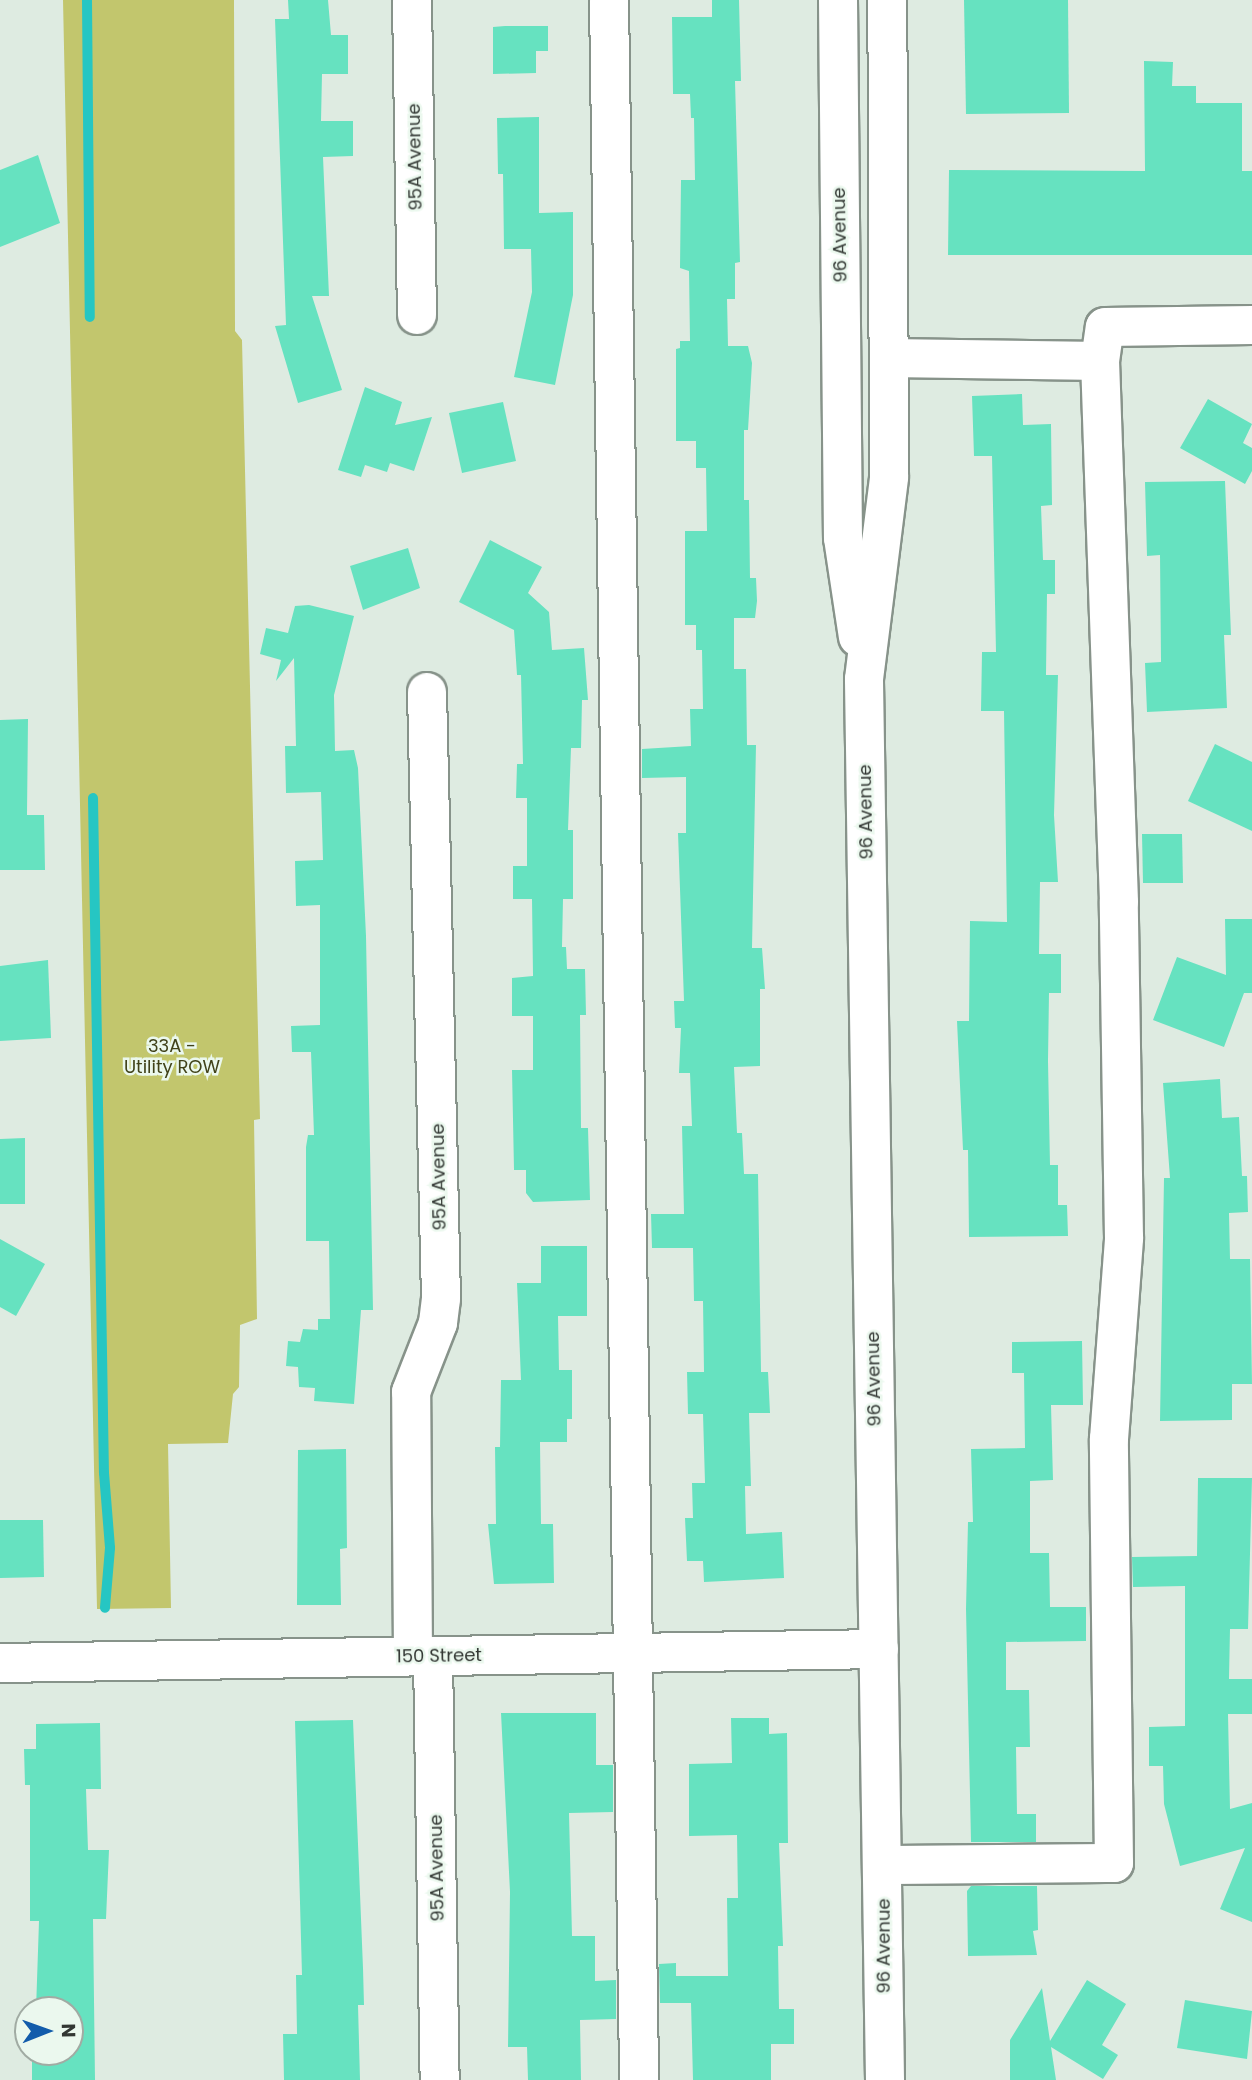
<!DOCTYPE html>
<style>
body{margin:0}
#map{position:relative;width:1252px;height:2080px;overflow:hidden;background:#deebe1;font-family:Poppins,sans-serif}
div>[style]{position:absolute}
.green>*{inset:0;background:#c2c66d}
.stream>*{height:10px;margin:-5px;padding:0 5px;transform-origin:5px;border-radius:5px;background:#26c6c3}
.building>*{inset:0;background:#66e2c0}
.roads{filter:drop-shadow(2px 0 #87938a) drop-shadow(-2px 0 #87938a) drop-shadow(0 2px #87938a) drop-shadow(0 -2px #87938a)}
.minor>*{height:38px;margin:-19px;padding:0 19px;transform-origin:19px;border-radius:19px;background:#fff}
.major>*{height:38px;margin:-19px;padding:0 19px;transform-origin:19px;border-radius:19px;background:#fff}
span{translate:-50% -50%;white-space:nowrap;text-align:center;line-height:1.15;-webkit-text-stroke:5px #ebf8ee;paint-order:stroke}
.street-label{font-size:18px;color:#323733}
.park-label{font-size:18px;color:#404219}
.north{position:absolute;left:14px;top:1996px;width:70px;height:70px;box-sizing:border-box;background:#ebf8ee;border:2px solid #a1aba3;border-radius:50%;rotate:89deg;font-size:19px;font-weight:700;line-height:28px;text-align:center;color:#323733}
.north::after{content:'';display:block;margin:auto;width:24px;height:32px;background:#125cab;clip-path:polygon(50% 0,100% 100%,50% 72%,0 100%)}
</style>
<div id="map">
<div class="green">
<div style="clip-path:polygon(63px 0,234px 0,235px 331px,242px 340px,260px 1119px,254px 1120px,257px 1319px,240px 1325px,239px 1387px,233px 1394px,228px 1443px,168px 1444px,171px 1608px,97px 1609px)"></div>
</div>
<div class="stream">
<div style="left:87px;top:0;width:317px;rotate:89.5deg"></div>
<div style="left:93px;top:798px;width:675px;rotate:89.07deg"></div>
<div style="left:104px;top:1473px;width:75px;rotate:85.4deg"></div>
<div style="left:110px;top:1548px;width:60px;rotate:94.8deg"></div>
</div>
<div class="building">
<div style="clip-path:polygon(288px 0,328px 0,331px 35px,348px 35px,348px 74px,322px 74px,321px 121px,353px 121px,353px 156px,323px 157px,329px 296px,312px 296px,342px 390px,298px 403px,275px 326px,286px 325px,275px 19px,289px 19px)"></div>
<div style="clip-path:polygon(712px 0,739px 0,741px 81px,735px 81px,740px 262px,735px 263px,735px 299px,727px 299px,728px 346px,748px 346px,752px 363px,748px 430px,744px 430px,744px 500px,749px 500px,750px 578px,756px 578px,757px 601px,755px 618px,734px 618px,734px 669px,746px 669px,747px 745px,756px 745px,752px 948px,762px 948px,765px 989px,760px 989px,760px 1066px,734px 1067px,737px 1133px,742px 1133px,744px 1174px,758px 1174px,761px 1372px,768px 1372px,770px 1413px,749px 1413px,751px 1486px,745px 1486px,746px 1534px,782px 1532px,784px 1578px,704px 1582px,703px 1561px,687px 1561px,685px 1518px,693px 1518px,692px 1483px,705px 1483px,703px 1414px,688px 1414px,687px 1372px,704px 1372px,703px 1301px,694px 1301px,693px 1248px,652px 1248px,651px 1214px,684px 1214px,682px 1126px,692px 1126px,690px 1073px,679px 1073px,681px 1028px,675px 1028px,674px 1001px,684px 1001px,678px 833px,686px 833px,686px 777px,642px 778px,642px 749px,691px 746px,690px 709px,703px 709px,702px 650px,696px 650px,696px 625px,685px 625px,685px 531px,707px 531px,706px 468px,696px 468px,696px 441px,676px 441px,676px 349px,680px 348px,680px 341px,690px 341px,689px 271px,680px 268px,681px 180px,695px 180px,694px 118px,691px 118px,690px 94px,673px 94px,672px 17px,712px 17px)"></div>
<div style="clip-path:polygon(964px 0,1068px 0,1069px 113px,966px 114px)"></div>
<div style="clip-path:polygon(505px 26px,548px 26px,548px 51px,536px 51px,536px 73px,493px 74px,493px 27px)"></div>
<div style="clip-path:polygon(1144px 61px,1173px 62px,1172px 86px,1196px 86px,1196px 103px,1242px 103px,1242px 171px,1252px 171px,1252px 255px,948px 255px,949px 170px,1145px 171px)"></div>
<div style="clip-path:polygon(539px 117px,539px 213px,573px 212px,573px 295px,555px 385px,514px 377px,532px 292px,531px 249px,504px 249px,503px 174px,498px 174px,497px 118px)"></div>
<div style="clip-path:polygon(38px 155px,60px 223px,0 247px,0 170px)"></div>
<div style="clip-path:polygon(365px 387px,402px 402px,395px 425px,432px 417px,414px 471px,390px 463px,387px 472px,365px 465px,361px 477px,338px 470px)"></div>
<div style="clip-path:polygon(1022px 394px,1023px 425px,1051px 424px,1052px 505px,1041px 506px,1043px 560px,1055px 560px,1055px 594px,1047px 594px,1046px 675px,1058px 675px,1054px 815px,1058px 882px,1040px 882px,1039px 954px,1061px 954px,1061px 993px,1049px 993px,1048px 1061px,1050px 1165px,1058px 1165px,1058px 1205px,1067px 1205px,1068px 1236px,969px 1237px,968px 1150px,963px 1150px,957px 1021px,969px 1021px,970px 921px,1007px 922px,1004px 711px,981px 711px,982px 652px,996px 652px,992px 456px,974px 456px,972px 396px)"></div>
<div style="clip-path:polygon(1208px 399px,1252px 424px,1243px 443px,1252px 448px,1252px 471px,1245px 484px,1180px 448px)"></div>
<div style="clip-path:polygon(503px 402px,516px 461px,462px 473px,449px 413px)"></div>
<div style="clip-path:polygon(1225px 481px,1231px 635px,1224px 635px,1227px 708px,1147px 712px,1145px 663px,1161px 662px,1160px 555px,1147px 556px,1145px 482px)"></div>
<div style="clip-path:polygon(490px 540px,542px 567px,528px 593px,549px 612px,552px 650px,584px 648px,588px 700px,582px 700px,581px 748px,571px 748px,568px 830px,573px 830px,573px 899px,563px 899px,562px 947px,566px 947px,567px 969px,585px 969px,586px 1015px,580px 1015px,581px 1128px,588px 1128px,590px 1200px,533px 1202px,526px 1193px,526px 1170px,514px 1170px,512px 1070px,533px 1070px,533px 1016px,512px 1016px,512px 978px,533px 976px,532px 899px,513px 899px,513px 866px,527px 866px,527px 798px,516px 798px,517px 764px,523px 764px,521px 675px,517px 675px,514px 630px,459px 602px)"></div>
<div style="clip-path:polygon(408px 548px,420px 588px,363px 610px,350px 566px)"></div>
<div style="clip-path:polygon(309px 605px,354px 616px,334px 695px,335px 751px,354px 750px,358px 768px,366px 936px,373px 1310px,361px 1310px,354px 1404px,314px 1401px,315px 1388px,299px 1387px,298px 1367px,286px 1366px,288px 1341px,300px 1342px,303px 1329px,318px 1330px,318px 1319px,330px 1319px,329px 1241px,306px 1241px,306px 1147px,308px 1135px,314px 1135px,311px 1052px,292px 1052px,291px 1026px,320px 1025px,320px 905px,296px 906px,295px 861px,323px 860px,321px 792px,286px 793px,285px 746px,296px 746px,294px 658px,276px 681px,281px 660px,260px 654px,266px 628px,288px 633px,295px 606px)"></div>
<div style="clip-path:polygon(28px 719px,27px 815px,44px 815px,45px 870px,0 870px,0 720px)"></div>
<div style="clip-path:polygon(1215px 744px,1252px 762px,1252px 831px,1188px 801px)"></div>
<div style="clip-path:polygon(1142px 834px,1182px 834px,1183px 883px,1143px 883px)"></div>
<div style="clip-path:polygon(1225px 919px,1252px 919px,1252px 993px,1244px 993px,1224px 1047px,1153px 1020px,1177px 957px,1226px 975px)"></div>
<div style="clip-path:polygon(48px 960px,51px 1038px,0 1041px,0 966px)"></div>
<div style="clip-path:polygon(1220px 1079px,1222px 1118px,1239px 1117px,1242px 1176px,1247px 1176px,1248px 1212px,1229px 1213px,1230px 1259px,1250px 1259px,1252px 1384px,1232px 1384px,1232px 1420px,1160px 1421px,1164px 1178px,1170px 1178px,1163px 1083px)"></div>
<div style="clip-path:polygon(25px 1138px,25px 1204px,0 1204px,0 1139px)"></div>
<div style="clip-path:polygon(0 1239px,45px 1264px,16px 1316px,0 1307px)"></div>
<div style="clip-path:polygon(541px 1246px,587px 1246px,587px 1316px,558px 1316px,559px 1370px,572px 1370px,572px 1419px,567px 1419px,567px 1442px,540px 1442px,541px 1524px,553px 1524px,554px 1583px,494px 1584px,488px 1524px,496px 1524px,495px 1447px,500px 1447px,501px 1380px,521px 1380px,517px 1283px,541px 1283px)"></div>
<div style="clip-path:polygon(1082px 1341px,1083px 1405px,1051px 1405px,1053px 1480px,1030px 1481px,1030px 1553px,1049px 1553px,1050px 1607px,1086px 1607px,1086px 1641px,1006px 1642px,1006px 1690px,1029px 1690px,1030px 1747px,1016px 1747px,1017px 1814px,1036px 1814px,1036px 1842px,971px 1842px,966px 1609px,968px 1522px,973px 1522px,971px 1449px,1025px 1448px,1024px 1373px,1012px 1373px,1012px 1342px)"></div>
<div style="clip-path:polygon(346px 1449px,347px 1548px,340px 1549px,341px 1605px,297px 1605px,298px 1450px)"></div>
<div style="clip-path:polygon(1198px 1478px,1252px 1478px,1248px 1629px,1230px 1629px,1229px 1679px,1252px 1679px,1252px 1714px,1228px 1714px,1230px 1809px,1252px 1803px,1252px 1922px,1220px 1909px,1245px 1848px,1180px 1866px,1164px 1804px,1163px 1766px,1149px 1766px,1149px 1727px,1185px 1726px,1185px 1586px,1133px 1587px,1132px 1557px,1197px 1556px)"></div>
<div style="clip-path:polygon(0 1520px,43px 1520px,44px 1577px,0 1578px)"></div>
<div style="clip-path:polygon(501px 1713px,596px 1713px,596px 1765px,613px 1765px,613px 1812px,569px 1813px,572px 1936px,595px 1936px,595px 1981px,616px 1980px,616px 2019px,580px 2020px,581px 2080px,528px 2080px,527px 2047px,508px 2047px,510px 1892px)"></div>
<div style="clip-path:polygon(731px 1718px,769px 1718px,769px 1734px,787px 1733px,788px 1843px,779px 1843px,783px 1946px,778px 1946px,779px 2009px,794px 2009px,794px 2044px,771px 2044px,771px 2080px,693px 2080px,691px 2003px,660px 2003px,659px 1964px,676px 1963px,676px 1976px,728px 1976px,727px 1898px,738px 1898px,737px 1835px,689px 1836px,689px 1764px,732px 1763px)"></div>
<div style="clip-path:polygon(353px 1720px,363px 1968px,364px 2005px,358px 2005px,360px 2080px,284px 2080px,283px 2034px,297px 2034px,296px 1975px,302px 1975px,295px 1721px)"></div>
<div style="clip-path:polygon(100px 1723px,101px 1789px,86px 1789px,88px 1850px,109px 1850px,106px 1919px,93px 1919px,95px 2080px,32px 2080px,32px 2052px,70px 2052px,70px 2010px,36px 2010px,39px 1921px,30px 1921px,30px 1785px,25px 1785px,24px 1749px,36px 1749px,36px 1724px)"></div>
<div style="clip-path:polygon(971px 1886px,1037px 1886px,1038px 1930px,1033px 1931px,1037px 1955px,968px 1956px,967px 1891px)"></div>
<div style="clip-path:polygon(1087px 1980px,1126px 2004px,1102px 2045px,1118px 2055px,1103px 2079px,1051px 2047px,1056px 2080px,1010px 2080px,1010px 2040px,1042px 1988px,1050px 2041px)"></div>
<div style="clip-path:polygon(1185px 2000px,1252px 2011px,1247px 2059px,1177px 2048px)"></div>
</div>
<div class="roads">
<div class="minor">
<div style="left:412px;top:0;width:315px;rotate:89.1deg"></div>
<div style="left:609px;top:0;width:2080px;rotate:89.17deg"></div>
<div style="left:1100px;top:361px;width:34px;rotate:-82deg"></div>
<div style="left:1105px;top:327px;width:147px;rotate:-0.8deg"></div>
<div style="left:413px;top:1656px;width:264px;rotate:-90.4deg"></div>
<div style="left:411px;top:1392px;width:74px;rotate:-68.6deg"></div>
<div style="left:438px;top:1323px;width:24px;rotate:-83deg"></div>
<div style="left:441px;top:1299px;width:607px;rotate:-91.32deg"></div>
<div style="left:433px;top:1656px;width:424px;rotate:89.1deg"></div>
<div style="left:0;top:1663px;width:879px;rotate:-0.91deg"></div>
<div style="left:884px;top:1865px;width:230px;rotate:-0.5deg"></div>
<div style="left:1114px;top:1863px;width:424px;rotate:-90.7deg"></div>
<div style="left:1109px;top:1439px;width:202px;rotate:-85.7deg"></div>
<div style="left:1124px;top:1238px;width:336px;rotate:-90.9deg"></div>
<div style="left:1119px;top:902px;width:541px;rotate:-92.01deg"></div>
<div style="left:1100px;top:361px;width:210px;rotate:-179.2deg"></div>
</div>
<div class="major">
<div style="left:838px;top:0;width:538px;rotate:89.47deg"></div>
<div style="left:843px;top:538px;width:100px;rotate:81.4deg"></div>
<div style="left:885px;top:2080px;width:1401px;rotate:-90.86deg"></div>
<div style="left:864px;top:679px;width:204px;rotate:-82.9deg"></div>
<div style="left:889px;top:477px;width:477px;rotate:-90.2deg"></div>
</div>
</div>
<div class="street-label">
<span style="left:415px;top:157px;rotate:-91deg">95A Avenue</span>
<span style="left:840px;top:235px;rotate:-91deg">96 Avenue</span>
<span style="left:866px;top:812px;rotate:-91deg">96 Avenue</span>
<span style="left:439px;top:1177px;rotate:-91deg">95A Avenue</span>
<span style="left:874px;top:1379px;rotate:-91deg">96 Avenue</span>
<span style="left:439px;top:1656px;rotate:-1deg">150 Street</span>
<span style="left:437px;top:1868px;rotate:-91deg">95A Avenue</span>
<span style="left:884px;top:1946px;rotate:-90deg">96 Avenue</span>
</div>
<div class="park-label">
<span style="left:172px;top:1057px">33A -<br>Utility ROW</span>
</div>
<div class="north">N</div>
</div>
